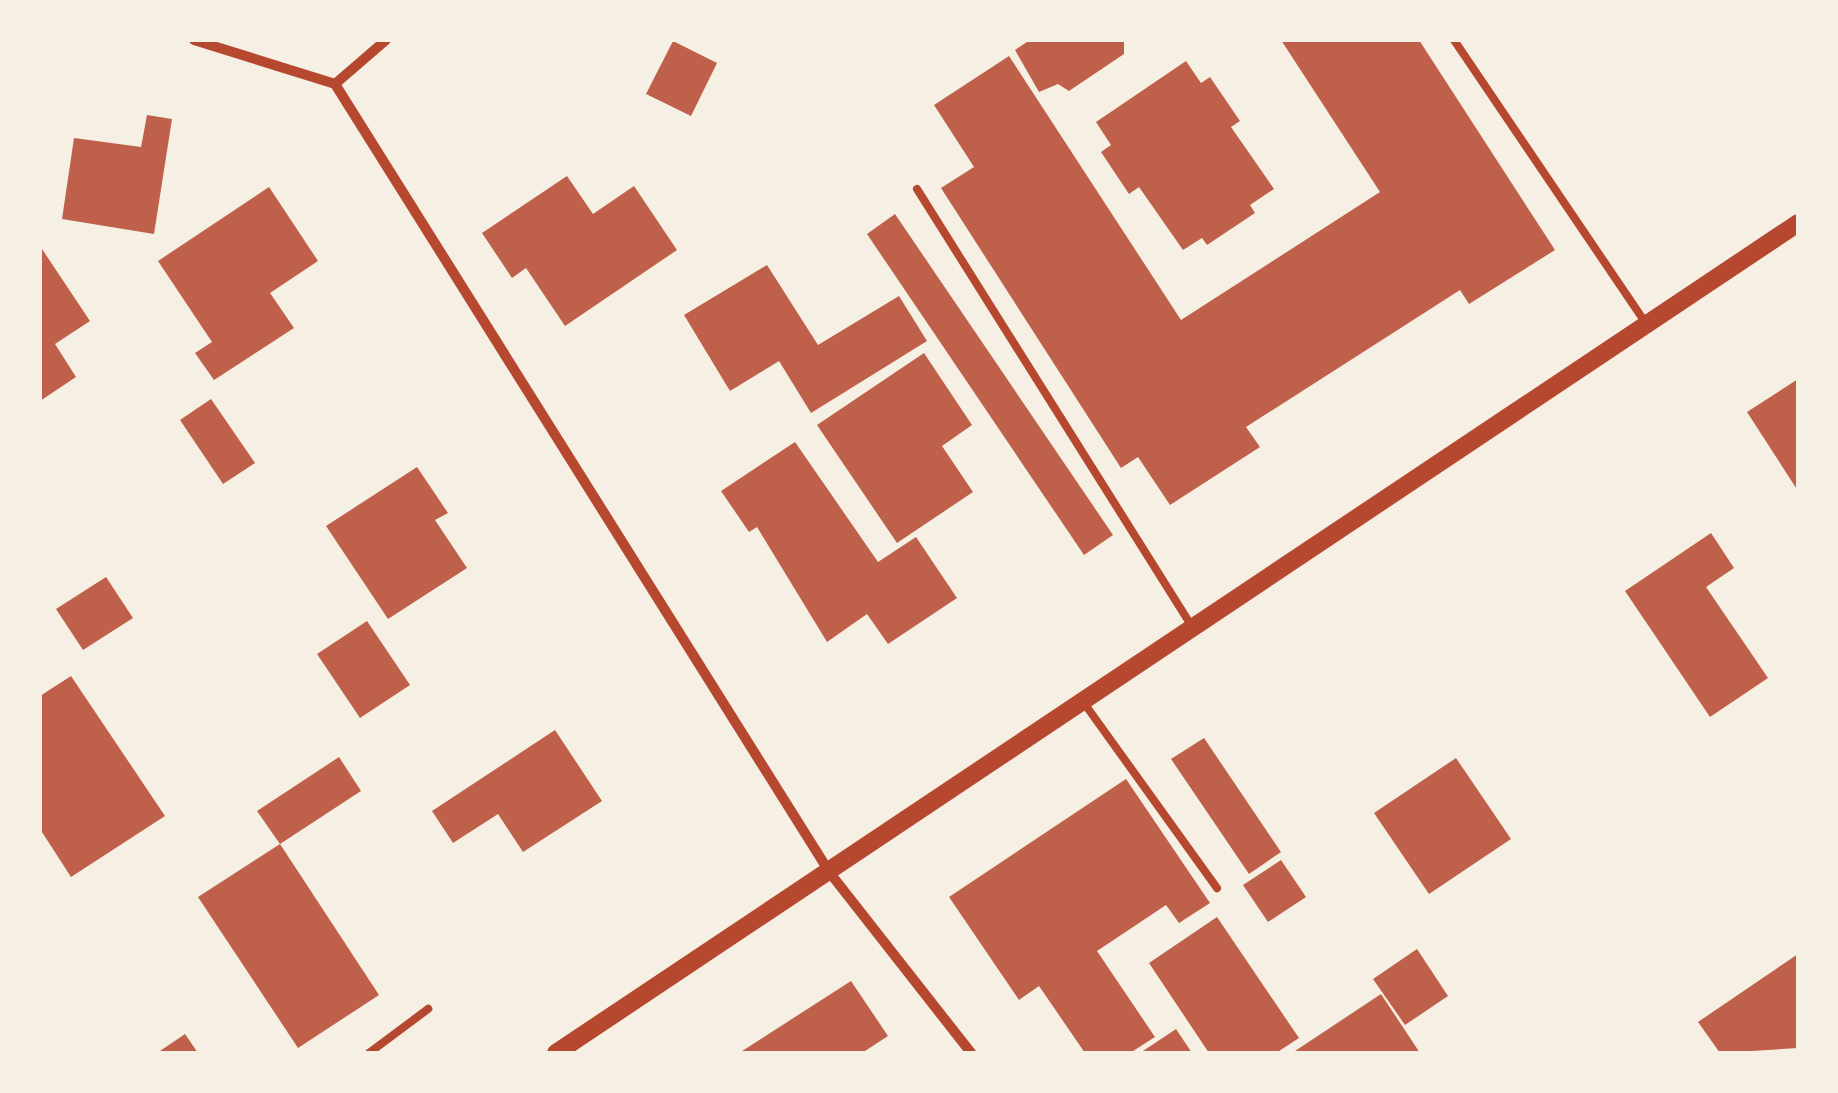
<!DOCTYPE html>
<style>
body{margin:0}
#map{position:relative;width:1838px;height:1093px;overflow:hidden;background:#f6efe4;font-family:"Roboto Condensed",sans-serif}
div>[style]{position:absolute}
.building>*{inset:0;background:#bf614a}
.service>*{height:8px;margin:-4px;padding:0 4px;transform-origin:4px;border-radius:4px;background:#b5482f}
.minor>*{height:10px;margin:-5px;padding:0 5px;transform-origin:5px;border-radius:5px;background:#b5482f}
.tertiary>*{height:18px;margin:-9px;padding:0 9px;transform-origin:9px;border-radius:9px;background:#b5482f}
span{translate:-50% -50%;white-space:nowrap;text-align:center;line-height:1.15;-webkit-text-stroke:9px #f6efe4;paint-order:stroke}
.frame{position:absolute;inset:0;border:42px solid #f6efe4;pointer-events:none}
</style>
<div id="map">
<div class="building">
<div style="clip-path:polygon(1030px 40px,1124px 40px,1124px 54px,1069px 91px,1058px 84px,1039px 92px,1015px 50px)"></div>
<div style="clip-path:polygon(1281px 40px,1419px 40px,1555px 250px,1469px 304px,1460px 290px,1246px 427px,1260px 447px,1170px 505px,1138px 457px,1121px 468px,941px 188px,974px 167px,934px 105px,1009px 56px,1181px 320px,1380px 192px)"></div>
<div style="clip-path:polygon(673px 41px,717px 63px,691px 116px,646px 94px)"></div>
<div style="clip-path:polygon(1186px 61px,1201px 83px,1210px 77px,1240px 121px,1231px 127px,1274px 189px,1250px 205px,1255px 213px,1207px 245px,1202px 238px,1183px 250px,1139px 187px,1129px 194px,1101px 152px,1111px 145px,1096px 122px)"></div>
<div style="clip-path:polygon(147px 115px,172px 119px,154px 234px,62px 219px,74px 138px,141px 147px)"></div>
<div style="clip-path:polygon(567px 176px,593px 214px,634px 186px,677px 250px,565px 326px,526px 268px,512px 278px,482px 233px)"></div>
<div style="clip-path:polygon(269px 187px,318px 261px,270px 293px,294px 328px,214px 380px,195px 353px,212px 342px,158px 261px)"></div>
<div style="clip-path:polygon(895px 214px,1113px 535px,1084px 555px,867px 234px)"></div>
<div style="clip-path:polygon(40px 246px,90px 321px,55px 344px,76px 377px,40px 401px)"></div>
<div style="clip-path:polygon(767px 265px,818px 345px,899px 296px,927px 341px,811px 413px,779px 361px,730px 391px,684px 315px)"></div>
<div style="clip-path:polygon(924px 353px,972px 425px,942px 446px,973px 492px,897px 543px,817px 425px)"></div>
<div style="clip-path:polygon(1798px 379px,1798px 491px,1747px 412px)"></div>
<div style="clip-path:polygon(211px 399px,255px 463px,223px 484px,180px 420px)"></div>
<div style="clip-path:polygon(795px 442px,878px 562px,916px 537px,957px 598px,888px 644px,867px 614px,827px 642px,757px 527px,749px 532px,721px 491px)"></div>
<div style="clip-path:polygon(417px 467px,448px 513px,435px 520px,467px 568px,388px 619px,326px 526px)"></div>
<div style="clip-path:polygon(1711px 533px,1734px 568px,1706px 587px,1768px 678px,1710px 717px,1625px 591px)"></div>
<div style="clip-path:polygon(106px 577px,133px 618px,83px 650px,56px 609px)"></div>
<div style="clip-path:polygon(367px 621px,410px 685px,360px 718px,317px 654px)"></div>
<div style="clip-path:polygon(71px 676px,165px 816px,71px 877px,40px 829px,40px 696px)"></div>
<div style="clip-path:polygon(555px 730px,602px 801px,523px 852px,498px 814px,453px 843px,432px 811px)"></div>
<div style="clip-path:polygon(1204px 738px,1281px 852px,1249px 874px,1171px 759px)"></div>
<div style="clip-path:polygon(339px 757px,361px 791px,280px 844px,257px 811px)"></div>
<div style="clip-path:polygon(1456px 758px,1511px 839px,1429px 894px,1374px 813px)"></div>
<div style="clip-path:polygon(1126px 779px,1210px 903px,1179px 923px,1166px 905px,1097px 951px,1155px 1037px,1130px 1053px,1085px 1053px,1039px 986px,1019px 1000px,949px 897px)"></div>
<div style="clip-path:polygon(280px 844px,379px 995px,298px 1048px,198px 897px)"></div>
<div style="clip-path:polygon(1281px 860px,1306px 897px,1268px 922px,1243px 885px)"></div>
<div style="clip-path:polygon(1217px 917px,1299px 1038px,1276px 1053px,1209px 1053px,1149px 963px)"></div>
<div style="clip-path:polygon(1417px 949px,1448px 996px,1405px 1025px,1373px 979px)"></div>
<div style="clip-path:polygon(1798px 954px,1798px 1048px,1720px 1053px,1698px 1022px)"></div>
<div style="clip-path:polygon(851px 981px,888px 1036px,862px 1053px,739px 1053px)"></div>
<div style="clip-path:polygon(1381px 994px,1420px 1053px,1292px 1053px)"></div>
<div style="clip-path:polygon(1176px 1029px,1192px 1053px,1140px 1053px)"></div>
<div style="clip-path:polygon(185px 1034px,198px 1053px,157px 1053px)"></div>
</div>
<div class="service">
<div style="left:1454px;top:40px;width:344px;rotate:55.9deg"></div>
<div style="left:917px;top:189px;width:515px;rotate:57.85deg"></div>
<div style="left:1084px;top:703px;width:228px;rotate:54.3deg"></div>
<div style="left:369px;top:1053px;width:74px;rotate:-36.7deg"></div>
</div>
<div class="minor">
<div style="left:194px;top:40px;width:148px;rotate:17.3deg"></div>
<div style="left:335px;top:84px;width:67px;rotate:-40.8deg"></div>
<div style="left:335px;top:84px;width:931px;rotate:57.9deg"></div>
<div style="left:830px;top:873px;width:229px;rotate:51.9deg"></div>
</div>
<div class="tertiary">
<div style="left:556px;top:1053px;width:1494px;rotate:-33.75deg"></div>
</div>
<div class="frame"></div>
</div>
